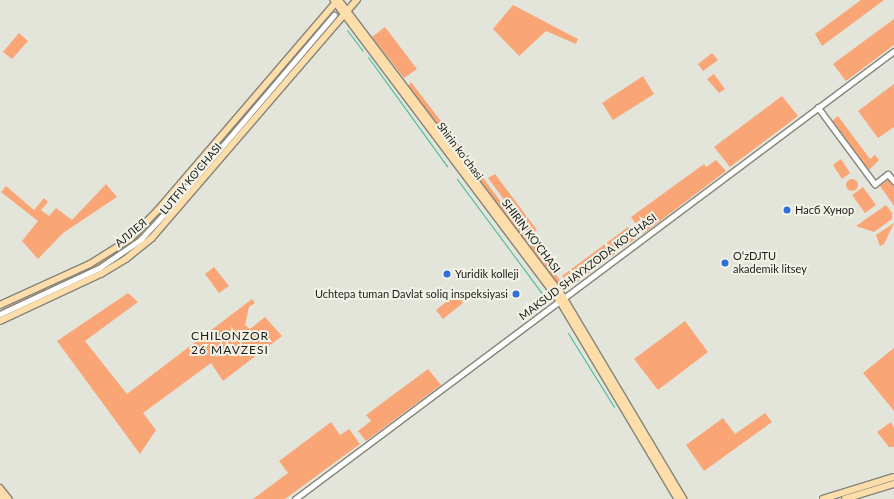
<!DOCTYPE html>
<meta charset="utf-8">
<style>
body{margin:0}
#map{position:relative;width:894px;height:499px;overflow:hidden;background:#e4e5da;font-family:Lato,sans-serif}
div>[style]{position:absolute}
.green>*{inset:0;background:#faa576}
.round{border-radius:50%}
.stream>*{height:1px;margin:-0.5px;padding:0 0.5px;transform-origin:0.5px;border-radius:0.5px;background:#38bb95}
.roads{filter:drop-shadow(1px 0 #84857b) drop-shadow(-1px 0 #84857b) drop-shadow(0 1px #84857b) drop-shadow(0 -1px #84857b)}
.minor>*{height:4.5px;margin:-2.25px;padding:0 2.25px;transform-origin:2.25px;border-radius:2.25px;background:#fff}
.major>*{height:5.5px;margin:-2.75px;padding:0 2.75px;transform-origin:2.75px;border-radius:2.75px;background:#fddeaa}
.dots>*{width:11px;height:11px;translate:-50% -50%;box-sizing:border-box;border:2px solid #f2f2e7;border-radius:50%}
span{translate:-50% -50%;white-space:nowrap;text-align:center;line-height:1.15;-webkit-text-stroke:4px #f2f2e7;paint-order:stroke}
.street-label{font-size:11px;color:#1c1d19}
.poi-label{font-size:11px;color:#1c1d19}
.left{translate:0 -50%;text-align:left}
.right{translate:-100% -50%;text-align:right}
.neighbourhood-label{font-size:12px;color:#1c1d19;letter-spacing:1px}
</style>
<div id="map">
<div class="green">
<div style="clip-path:polygon(861px 0,884px 0,822px 46px,815px 34px)"></div>
<div style="clip-path:polygon(513px 5px,578px 39px,576px 44px,546px 31px,519px 56px,493px 29px)"></div>
<div style="clip-path:polygon(894px 19px,894px 45px,846px 81px,833px 64px)"></div>
<div style="clip-path:polygon(326px 20px,331px 25px,152px 233px,101px 270px,0 318px,0 310px,98px 263px,136px 238px,158px 217px)"></div>
<div style="clip-path:polygon(385px 27px,417px 69px,404px 78px,372px 37px)"></div>
<div style="clip-path:polygon(19px 33px,28px 41px,12px 59px,3px 52px)"></div>
<div style="clip-path:polygon(712px 53px,718px 60px,703px 71px,698px 64px)"></div>
<div style="clip-path:polygon(714px 74px,725px 89px,719px 93px,707px 79px)"></div>
<div style="clip-path:polygon(643px 76px,654px 94px,613px 120px,602px 103px)"></div>
<div style="clip-path:polygon(411px 82px,475px 166px,468px 166px,408px 86px)"></div>
<div style="clip-path:polygon(894px 84px,894px 127px,878px 138px,858px 111px)"></div>
<div style="clip-path:polygon(782px 96px,798px 116px,730px 167px,714px 147px)"></div>
<div style="clip-path:polygon(838px 116px,870px 159px,875px 155px,879px 160px,868px 171px,832px 121px)"></div>
<div style="clip-path:polygon(841px 159px,850px 173px,842px 179px,833px 165px)"></div>
<div style="clip-path:polygon(716px 160px,726px 171px,643px 234px,631px 217px,704px 164px,706px 167px)"></div>
<div style="clip-path:polygon(478px 171px,529px 240px,525px 241px,476px 175px)"></div>
<div style="clip-path:polygon(495px 174px,537px 230px,530px 235px,488px 178px)"></div>
<div class="round" style="left:846px;top:179px;width:12px;height:12px"></div>
<div style="clip-path:polygon(889px 179px,894px 186px,894px 206px,880px 186px)"></div>
<div style="clip-path:polygon(106px 184px,117px 197px,63px 233px,38px 259px,22px 241px,38px 221px,1px 192px,6px 186px,34px 210px,44px 198px,48px 202px,41px 210px,49px 216px,56px 208px,72px 220px)"></div>
<div style="clip-path:polygon(863px 187px,876px 205px,865px 213px,852px 195px)"></div>
<div style="clip-path:polygon(886px 205px,892px 213px,892px 219px,874px 232px,856px 226px)"></div>
<div style="clip-path:polygon(894px 223px,884px 244px,880px 246px,876px 235px)"></div>
<div style="clip-path:polygon(628px 227px,636px 238px,570px 287px,562px 276px)"></div>
<div style="clip-path:polygon(532px 243px,563px 284px,559px 286px,530px 247px)"></div>
<div style="clip-path:polygon(214px 267px,229px 286px,219px 293px,205px 274px)"></div>
<div style="clip-path:polygon(128px 293px,138px 302px,85px 341px,127px 394px,252px 299px,255px 303px,249px 307px,245px 325px,250px 329px,265px 317px,282px 336px,223px 381px,211px 363px,143px 413px,156px 430px,140px 454px,57px 341px)"></div>
<div style="clip-path:polygon(456px 294px,463px 303px,443px 319px,436px 310px)"></div>
<div style="clip-path:polygon(685px 321px,708px 352px,658px 390px,634px 359px)"></div>
<div style="clip-path:polygon(894px 348px,894px 411px,863px 373px)"></div>
<div style="clip-path:polygon(428px 369px,441px 385px,366px 441px,358px 431px,371px 421px,366px 415px)"></div>
<div style="clip-path:polygon(765px 413px,772px 422px,704px 471px,686px 445px,723px 418px,735px 434px)"></div>
<div style="clip-path:polygon(331px 422px,340px 435px,349px 429px,360px 444px,285px 499px,253px 499px,288px 473px,279px 461px)"></div>
<div style="clip-path:polygon(891px 422px,894px 428px,894px 447px,889px 447px,877px 432px)"></div>
</div>
<div class="stream">
<div style="left:347px;top:30px;width:26px;rotate:53deg"></div>
<div style="left:368px;top:57px;width:135px;rotate:54.1deg"></div>
<div style="left:457px;top:179px;width:144px;rotate:53.4deg"></div>
<div style="left:568px;top:333px;width:87px;rotate:58.1deg"></div>
</div>
<div class="roads">
<div class="minor">
<div style="left:818px;top:107px;width:96px;rotate:53.5deg"></div>
<div style="left:875px;top:184px;width:16px;rotate:-38deg"></div>
<div style="left:888px;top:174px;width:9px;rotate:49deg"></div>
<div style="left:564px;top:298px;width:412px;rotate:-36.8deg"></div>
<div style="left:0;top:314px;width:109px;rotate:-24.9deg"></div>
<div style="left:99px;top:268px;width:50px;rotate:-34.3deg"></div>
<div style="left:140px;top:240px;width:41px;rotate:-47deg"></div>
<div style="left:168px;top:210px;width:256px;rotate:-49.6deg"></div>
<div style="left:295px;top:499px;width:331px;rotate:-36.8deg"></div>
</div>
<div class="major">
<div style="left:334px;top:0;width:376px;rotate:53.1deg"></div>
<div style="left:560px;top:301px;width:230px;rotate:59.2deg"></div>
<div style="left:339px;top:0;width:373px;rotate:52.9deg"></div>
<div style="left:564px;top:298px;width:234px;rotate:59.2deg"></div>
<div style="left:0;top:305px;width:99px;rotate:-24.5deg"></div>
<div style="left:90px;top:264px;width:47px;rotate:-32deg"></div>
<div style="left:130px;top:239px;width:40px;rotate:-46deg"></div>
<div style="left:158px;top:210px;width:277px;rotate:-49.4deg"></div>
<div style="left:0;top:321px;width:111px;rotate:-25deg"></div>
<div style="left:101px;top:274px;width:29px;rotate:-31deg"></div>
<div style="left:126px;top:259px;width:33px;rotate:-39deg"></div>
<div style="left:152px;top:238px;width:314px;rotate:-49.3deg"></div>
<div style="left:0;top:488px;width:14px;rotate:51deg"></div>
<div style="left:0;top:495px;width:6px;rotate:45deg"></div>
<div style="left:823px;top:499px;width:74px;rotate:-17.2deg"></div>
<div style="left:845px;top:499px;width:51px;rotate:-17deg"></div>
</div>
</div>
<div class="dots">
<div style="left:787px;top:210px;background:#2b70dc"></div>
<div style="left:725px;top:263px;background:#2b70dc"></div>
<div style="left:447px;top:274px;background:#2b70dc"></div>
<div style="left:516px;top:294px;background:#2b70dc"></div>
</div>
<div class="street-label">
<span style="left:460px;top:151px;rotate:53deg">Shirin koʻchasi</span>
<span style="left:191px;top:179px;rotate:-50deg">LUTFIY KO'CHASI</span>
<span style="left:131px;top:233px;rotate:-40deg">АЛЛЕЯ</span>
<span style="left:531px;top:236px;rotate:53deg">SHIRIN KO'CHASI</span>
<span style="left:588px;top:267px;rotate:-37deg">MAKSUD SHAYXZODA KO'CHASI</span>
</div>
<div class="poi-label">
<span class="left" style="left:795px;top:210px">Насб Хунор</span>
<span class="left" style="left:733px;top:263px">OʻzDJTU<br>akademik litsey</span>
<span class="left" style="left:455px;top:274px">Yuridik kolleji</span>
<span class="right" style="left:508px;top:294px">Uchtepa tuman Davlat soliq inspeksiyasi</span>
</div>
<div class="neighbourhood-label">
<span style="left:230px;top:343px">CHILONZOR<br>26 MAVZESI</span>
</div>
</div>
